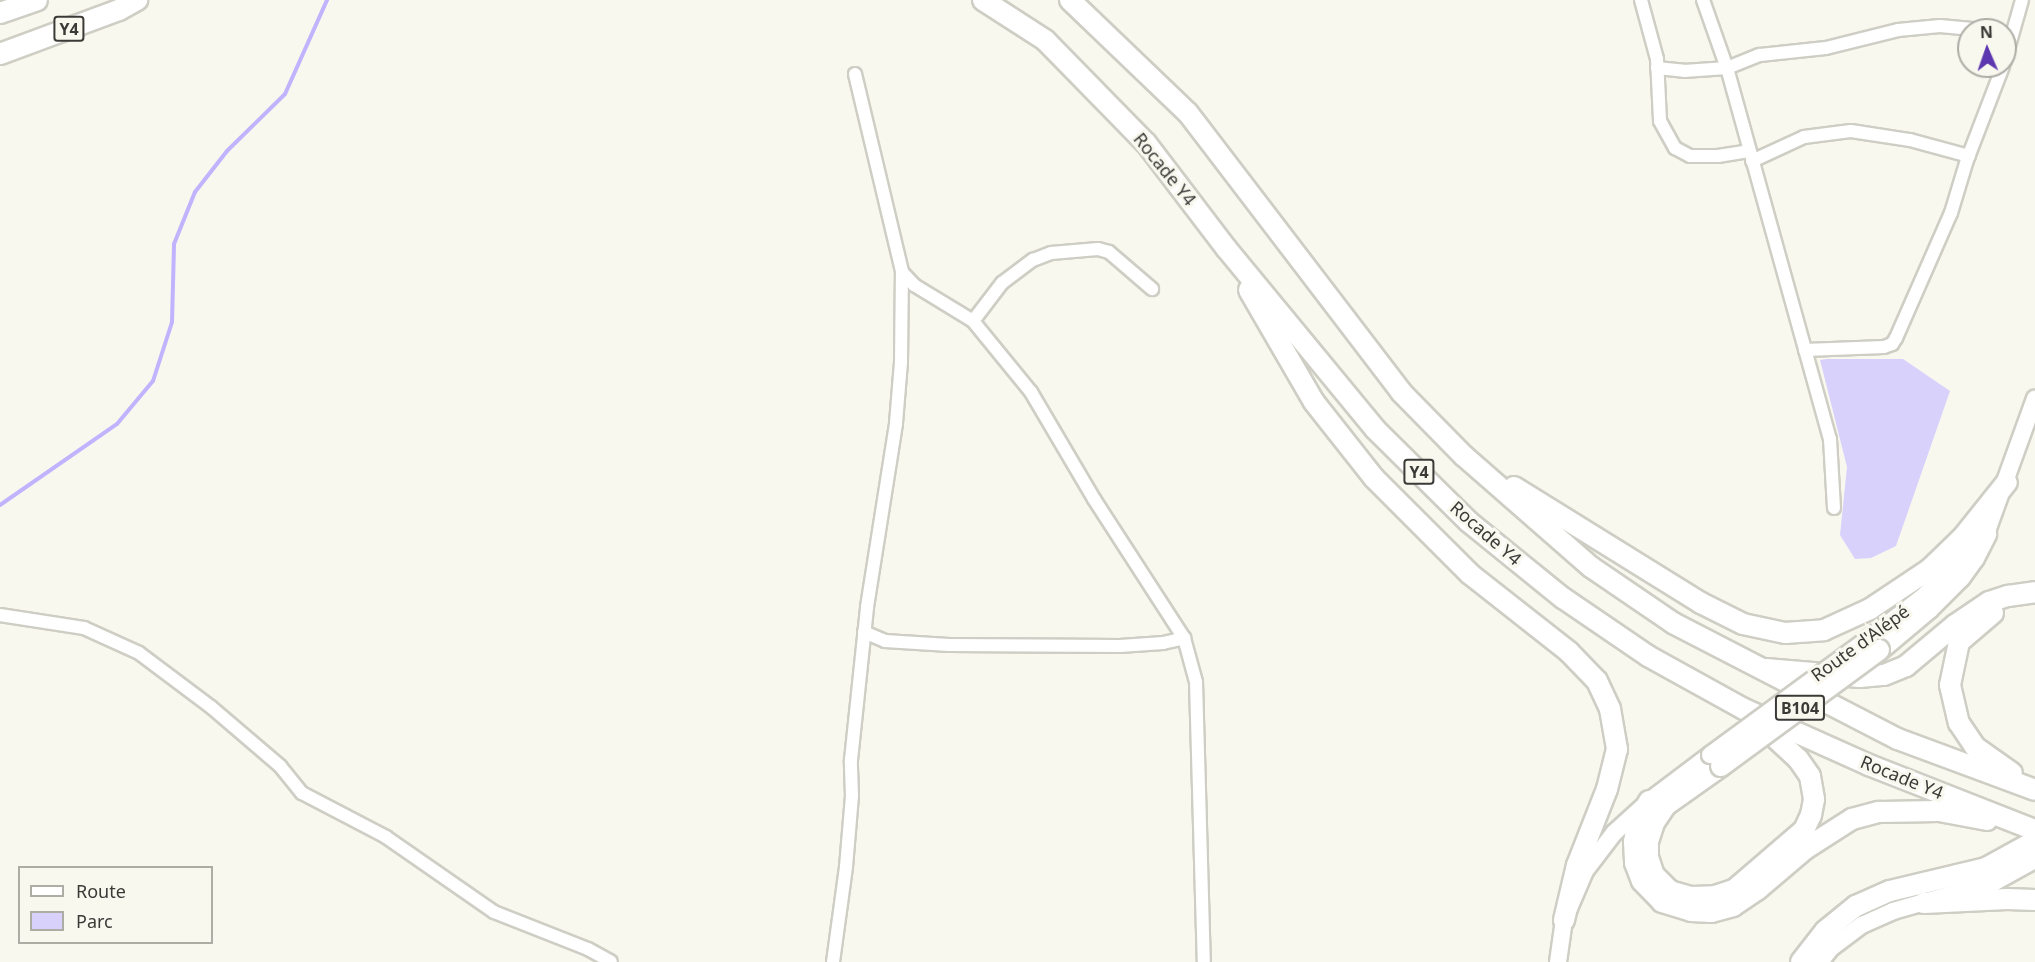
<!DOCTYPE html>
<meta charset="utf-8">
<style>
body{margin:0}
#map{position:relative;width:2035px;height:962px;overflow:hidden;background:#f9f8ef;font-family:"Noto Sans",sans-serif}
div>[style]{position:absolute}
.green>*{inset:0;background:#d8d1fc}
.stream>*{height:4px;margin:-2px;padding:0 2px;transform-origin:2px;border-radius:2px;background:#c1b3fd}
.roads{filter:drop-shadow(2px 0 #cecec5) drop-shadow(-2px 0 #cecec5) drop-shadow(0 2px #cecec5) drop-shadow(0 -2px #cecec5)}
.minor>*{height:12px;margin:-6px;padding:0 6px;transform-origin:6px;border-radius:6px;background:#fff}
.secondary>*{height:16px;margin:-8px;padding:0 8px;transform-origin:8px;border-radius:8px;background:#fff}
.trunk>*{height:20px;margin:-10px;padding:0 10px;transform-origin:10px;border-radius:10px;background:#fff}
.bridges{filter:drop-shadow(2px 0 #cecec5) drop-shadow(-2px 0 #cecec5) drop-shadow(0 2px #cecec5) drop-shadow(0 -2px #cecec5)}
.secondary-bridge>*{height:16px;margin:-8px;padding:0 8px;transform-origin:8px;border-radius:8px;background:#fff}
.trunk-bridge>*{height:20px;margin:-10px;padding:0 10px;transform-origin:10px;border-radius:10px;background:#fff}
span{translate:-50% -50%;white-space:nowrap;text-align:center;line-height:1.15;-webkit-text-stroke:6px #f9f8ef;paint-order:stroke}
.shield-label span{padding:2px 4px;background:#f9f8ef;border:2px solid;border-radius:4px;-webkit-text-stroke-width:0}
.shield-label{font-size:16px;color:#3b3a37;font-weight:700}
.street-label{font-size:18px;color:#3b3a37}
.legend{position:absolute;left:18px;top:866px;width:195px;height:78px;box-sizing:border-box;background:#f9f8ef;border:2px solid #adaca5;margin:0;padding:8px 10px;list-style:none;font-size:18px;color:#3b3a37}
.legend li{display:flex;align-items:center;gap:12px;height:30px}
.legend b{width:30px;border:2px solid #adaca5}
.north{position:absolute;left:1957px;top:18px;width:60px;height:60px;box-sizing:border-box;background:#f9f8ef;border:2px solid #adaca5;border-radius:50%;rotate:358deg;font-size:16px;font-weight:700;line-height:24px;text-align:center;color:#3b3a37}
.north::after{content:'';display:block;margin:auto;width:21px;height:27px;background:#5d37af;clip-path:polygon(50% 0,100% 100%,50% 72%,0 100%)}
</style>
<div id="map">
<div class="green">
<div style="clip-path:polygon(1827px 359px,1903px 359px,1950px 391px,1896px 546px,1871px 558px,1855px 559px,1840px 535px,1847px 467px,1820px 360px)"></div>
</div>
<div class="stream">
<div style="left:0;top:505px;width:142px;rotate:-34.7deg"></div>
<div style="left:117px;top:424px;width:56px;rotate:-50.1deg"></div>
<div style="left:153px;top:381px;width:62px;rotate:-72.1deg"></div>
<div style="left:172px;top:322px;width:78px;rotate:-88.5deg"></div>
<div style="left:174px;top:244px;width:56px;rotate:-68deg"></div>
<div style="left:195px;top:192px;width:52px;rotate:-52deg"></div>
<div style="left:227px;top:151px;width:81px;rotate:-44.5deg"></div>
<div style="left:285px;top:94px;width:103px;rotate:-65.9deg"></div>
</div>
<div class="roads">
<div class="minor">
<div style="left:1641px;top:0;width:61px;rotate:74.8deg"></div>
<div style="left:1657px;top:59px;width:62px;rotate:87.2deg"></div>
<div style="left:1660px;top:121px;width:31px;rotate:61deg"></div>
<div style="left:1675px;top:148px;width:17px;rotate:28deg"></div>
<div style="left:1690px;top:156px;width:28px"></div>
<div style="left:1718px;top:156px;width:31px;rotate:-9deg"></div>
<div style="left:1703px;top:0;width:72px;rotate:70.6deg"></div>
<div style="left:1727px;top:68px;width:385px;rotate:74.5deg"></div>
<div style="left:1830px;top:439px;width:69px;rotate:86.7deg"></div>
<div style="left:2005px;top:60px;width:62px;rotate:-74.2deg"></div>
<div style="left:1657px;top:68px;width:27px;rotate:6deg"></div>
<div style="left:1684px;top:71px;width:43px;rotate:-4deg"></div>
<div style="left:1727px;top:68px;width:35px;rotate:-22deg"></div>
<div style="left:1760px;top:55px;width:66px;rotate:-6.1deg"></div>
<div style="left:1826px;top:48px;width:74px;rotate:-14deg"></div>
<div style="left:1898px;top:30px;width:42px;rotate:-5.4deg"></div>
<div style="left:1940px;top:26px;width:43px;rotate:5.3deg"></div>
<div style="left:855px;top:74px;width:204px;rotate:76.6deg"></div>
<div style="left:902px;top:272px;width:18px;rotate:47deg"></div>
<div style="left:914px;top:285px;width:69px;rotate:31.4deg"></div>
<div style="left:973px;top:321px;width:92px;rotate:50.8deg"></div>
<div style="left:1031px;top:392px;width:124px;rotate:59.5deg"></div>
<div style="left:1094px;top:499px;width:166px;rotate:57.1deg"></div>
<div style="left:1184px;top:638px;width:46px;rotate:74.7deg"></div>
<div style="left:1196px;top:682px;width:280px;rotate:88.4deg"></div>
<div style="left:1752px;top:161px;width:57px;rotate:-24.8deg"></div>
<div style="left:1804px;top:137px;width:47px;rotate:-7.3deg"></div>
<div style="left:1851px;top:131px;width:60px;rotate:8.7deg"></div>
<div style="left:1910px;top:140px;width:61px;rotate:15.2deg"></div>
<div style="left:973px;top:321px;width:48px;rotate:-52.7deg"></div>
<div style="left:1002px;top:283px;width:39px;rotate:-37deg"></div>
<div style="left:1033px;top:260px;width:19px;rotate:-21deg"></div>
<div style="left:1051px;top:253px;width:47px;rotate:-4.9deg"></div>
<div style="left:1098px;top:249px;width:11px;rotate:15deg"></div>
<div style="left:1109px;top:252px;width:57px;rotate:40.7deg"></div>
<div style="left:1805px;top:350px;width:79px;rotate:-2.2deg"></div>
<div style="left:1884px;top:347px;width:9px;rotate:-21deg"></div>
<div style="left:1892px;top:344px;width:7px;rotate:-56deg"></div>
<div style="left:1896px;top:338px;width:137px;rotate:-66.3deg"></div>
<div style="left:1951px;top:213px;width:55px;rotate:-73.2deg"></div>
<div style="left:1967px;top:160px;width:101px;rotate:-69deg"></div>
<div style="left:0;top:615px;width:85px;rotate:8.8deg"></div>
<div style="left:84px;top:628px;width:60px;rotate:24.4deg"></div>
<div style="left:139px;top:653px;width:90px;rotate:36.9deg"></div>
<div style="left:211px;top:707px;width:91px;rotate:40.5deg"></div>
<div style="left:280px;top:766px;width:35px;rotate:51deg"></div>
<div style="left:302px;top:793px;width:95px;rotate:27.6deg"></div>
<div style="left:386px;top:837px;width:131px;rotate:34.8deg"></div>
<div style="left:494px;top:912px;width:101px;rotate:21.5deg"></div>
<div style="left:588px;top:949px;width:26px;rotate:29deg"></div>
<div style="left:864px;top:632px;width:23px;rotate:23deg"></div>
<div style="left:885px;top:641px;width:64px;rotate:3.6deg"></div>
<div style="left:949px;top:645px;width:171px;rotate:0.3deg"></div>
<div style="left:1120px;top:646px;width:43px;rotate:-4deg"></div>
<div style="left:1163px;top:643px;width:22px;rotate:-13deg"></div>
<div style="left:833px;top:962px;width:96px;rotate:-82.2deg"></div>
<div style="left:846px;top:867px;width:71px;rotate:-85.2deg"></div>
<div style="left:852px;top:796px;width:36px;rotate:-92deg"></div>
<div style="left:851px;top:760px;width:154px;rotate:-84deg"></div>
<div style="left:867px;top:607px;width:186px;rotate:-81deg"></div>
<div style="left:896px;top:423px;width:61px;rotate:-85.3deg"></div>
<div style="left:901px;top:362px;width:90px;rotate:-89.4deg"></div>
</div>
<div class="secondary">
<div style="left:1869px;top:638px;width:71px;rotate:-37.5deg"></div>
<div style="left:1925px;top:595px;width:86px;rotate:-45deg"></div>
<div style="left:1986px;top:534px;width:144px;rotate:-70.1deg"></div>
<div style="left:1558px;top:962px;width:42px;rotate:-81.9deg"></div>
<div style="left:1564px;top:920px;width:53px;rotate:-66.8deg"></div>
<div style="left:1585px;top:871px;width:48px;rotate:-52.7deg"></div>
<div style="left:1614px;top:833px;width:47px;rotate:-42.4deg"></div>
<div style="left:1649px;top:801px;width:76px;rotate:-37deg"></div>
<div style="left:1820px;top:962px;width:18px;rotate:-52deg"></div>
<div style="left:1831px;top:948px;width:39px;rotate:-37deg"></div>
<div style="left:1862px;top:925px;width:34px;rotate:-24deg"></div>
<div style="left:1893px;top:911px;width:106px;rotate:-15.9deg"></div>
<div style="left:1995px;top:882px;width:46px;rotate:-28.8deg"></div>
</div>
<div class="trunk">
<div style="left:983px;top:0;width:74px;rotate:32.8deg"></div>
<div style="left:1045px;top:40px;width:144px;rotate:45.6deg"></div>
<div style="left:1146px;top:143px;width:132px;rotate:52.7deg"></div>
<div style="left:1226px;top:248px;width:234px;rotate:50.5deg"></div>
<div style="left:1375px;top:429px;width:132px;rotate:44.7deg"></div>
<div style="left:1469px;top:522px;width:121px;rotate:39deg"></div>
<div style="left:1563px;top:598px;width:103px;rotate:34.3deg"></div>
<div style="left:1648px;top:656px;width:110px;rotate:28.9deg"></div>
<div style="left:1744px;top:709px;width:137px;rotate:24.1deg"></div>
<div style="left:1869px;top:765px;width:178px;rotate:21.4deg"></div>
<div style="left:1070px;top:0;width:163px;rotate:43.8deg"></div>
<div style="left:1188px;top:113px;width:351px;rotate:52.6deg"></div>
<div style="left:1401px;top:392px;width:90px;rotate:45.5deg"></div>
<div style="left:1464px;top:456px;width:169px;rotate:41.2deg"></div>
<div style="left:1591px;top:567px;width:99px;rotate:34.3deg"></div>
<div style="left:1673px;top:623px;width:253px;rotate:27.3deg"></div>
<div style="left:1898px;top:739px;width:146px;rotate:20.4deg"></div>
<div style="left:0;top:13px;width:39px;rotate:-19deg"></div>
<div style="left:0;top:54px;width:127px;rotate:-20.3deg"></div>
<div style="left:119px;top:10px;width:21px;rotate:-29deg"></div>
<div style="left:1249px;top:290px;width:129px;rotate:59.9deg"></div>
<div style="left:1314px;top:402px;width:97px;rotate:51.7deg"></div>
<div style="left:1374px;top:478px;width:136px;rotate:45deg"></div>
<div style="left:1470px;top:574px;width:126px;rotate:38.2deg"></div>
<div style="left:1569px;top:652px;width:40px;rotate:46deg"></div>
<div style="left:1597px;top:681px;width:31px;rotate:65deg"></div>
<div style="left:1610px;top:709px;width:41px;rotate:80.1deg"></div>
<div style="left:1617px;top:749px;width:41px;rotate:104deg"></div>
<div style="left:1607px;top:789px;width:82px;rotate:111.5deg"></div>
<div style="left:1577px;top:865px;width:57px;rotate:103.3deg"></div>
<div style="left:1514px;top:487px;width:220px;rotate:31.8deg"></div>
<div style="left:1701px;top:603px;width:47px;rotate:26.6deg"></div>
<div style="left:1743px;top:624px;width:43px;rotate:12.1deg"></div>
<div style="left:1785px;top:633px;width:39px;rotate:-4deg"></div>
<div style="left:1824px;top:630px;width:51px;rotate:-24.5deg"></div>
<div style="left:1870px;top:609px;width:72px;rotate:-33.7deg"></div>
<div style="left:1930px;top:569px;width:46px;rotate:-44.1deg"></div>
<div style="left:1963px;top:537px;width:70px;rotate:-51.3deg"></div>
<div style="left:1993px;top:613px;width:45px;rotate:139.5deg"></div>
<div style="left:1959px;top:642px;width:44px;rotate:101.8deg"></div>
<div style="left:1950px;top:685px;width:39px;rotate:77deg"></div>
<div style="left:1959px;top:723px;width:29px;rotate:56deg"></div>
<div style="left:1975px;top:747px;width:45px;rotate:35.1deg"></div>
<div style="left:1879px;top:650px;width:64px;rotate:-39.9deg"></div>
<div style="left:1928px;top:609px;width:45px;rotate:-45deg"></div>
<div style="left:1960px;top:577px;width:24px;rotate:-54deg"></div>
<div style="left:1974px;top:558px;width:27px;rotate:-63deg"></div>
<div style="left:1766px;top:669px;width:94px;rotate:4.9deg"></div>
<div style="left:1860px;top:677px;width:24px;rotate:-5deg"></div>
<div style="left:1884px;top:675px;width:24px;rotate:-22deg"></div>
<div style="left:1906px;top:666px;width:64px;rotate:-39.9deg"></div>
<div style="left:1955px;top:625px;width:41px;rotate:-34.1deg"></div>
<div style="left:1989px;top:602px;width:20px;rotate:-18deg"></div>
<div style="left:2008px;top:596px;width:27px;rotate:-8deg"></div>
<div style="left:1721px;top:766px;width:67px;rotate:144.7deg"></div>
<div style="left:1666px;top:805px;width:22px;rotate:124deg"></div>
<div style="left:1654px;top:823px;width:19px;rotate:108deg"></div>
<div style="left:1648px;top:841px;width:16px;rotate:90deg"></div>
<div style="left:1648px;top:857px;width:19px;rotate:72deg"></div>
<div style="left:1654px;top:875px;width:23px;rotate:45deg"></div>
<div style="left:1670px;top:891px;width:22px;rotate:16deg"></div>
<div style="left:1691px;top:897px;width:24px;rotate:-2deg"></div>
<div style="left:1715px;top:896px;width:20px;rotate:-18deg"></div>
<div style="left:1734px;top:890px;width:92px;rotate:-40.6deg"></div>
<div style="left:1804px;top:830px;width:17px;rotate:-65deg"></div>
<div style="left:1811px;top:815px;width:16px;rotate:-79deg"></div>
<div style="left:1814px;top:799px;width:23px;rotate:-100deg"></div>
<div style="left:1810px;top:776px;width:21px;rotate:-125deg"></div>
<div style="left:1798px;top:759px;width:56px;rotate:-137.2deg"></div>
<div style="left:1649px;top:801px;width:27px;rotate:117deg"></div>
<div style="left:1637px;top:825px;width:17px;rotate:100deg"></div>
<div style="left:1634px;top:842px;width:21px;rotate:87deg"></div>
<div style="left:1635px;top:863px;width:19px;rotate:69deg"></div>
<div style="left:1642px;top:881px;width:29px;rotate:46deg"></div>
<div style="left:1662px;top:902px;width:30px;rotate:17deg"></div>
<div style="left:1691px;top:911px;width:20px;rotate:3deg"></div>
<div style="left:1711px;top:912px;width:23px;rotate:-15deg"></div>
<div style="left:1733px;top:906px;width:29px;rotate:-34deg"></div>
<div style="left:1757px;top:890px;width:63px;rotate:-40.5deg"></div>
<div style="left:1805px;top:849px;width:56px;rotate:-32.6deg"></div>
<div style="left:1852px;top:819px;width:28px;rotate:-15deg"></div>
<div style="left:1879px;top:812px;width:60px;rotate:-1deg"></div>
<div style="left:1939px;top:811px;width:49px;rotate:10.6deg"></div>
<div style="left:1924px;top:903px;width:83px;rotate:-2.8deg"></div>
<div style="left:2007px;top:899px;width:28px;rotate:2deg"></div>
<div style="left:1801px;top:962px;width:39px;rotate:-52deg"></div>
<div style="left:1825px;top:931px;width:40px;rotate:-39deg"></div>
<div style="left:1856px;top:906px;width:37px;rotate:-24deg"></div>
<div style="left:1890px;top:891px;width:99px;rotate:-13.5deg"></div>
<div style="left:1986px;top:868px;width:56px;rotate:-28.9deg"></div>
</div>
</div>
<div class="bridges">
<div class="secondary-bridge">
<div style="left:1710px;top:755px;width:197px;rotate:-36.3deg"></div>
</div>
<div class="trunk-bridge">
<div style="left:1721px;top:766px;width:196px;rotate:-36.3deg"></div>
</div>
</div>
<div class="shield-label">
<span style="left:69px;top:29px">Y4</span>
<span style="left:1419px;top:472px">Y4</span>
<span style="left:1800px;top:708px">B104</span>
</div>
<div class="street-label">
<span style="left:1165px;top:169px;rotate:51deg">Rocade Y4</span>
<span style="left:1486px;top:533px;rotate:41deg">Rocade Y4</span>
<span style="left:1860px;top:643px;rotate:-36deg">Route d'Alépé</span>
<span style="left:1902px;top:777px;rotate:22deg">Rocade Y4</span>
</div>
<ul class="legend">
<li><b style="height:8px;background:#fff"></b>Route</li>
<li><b style="height:16px;background:#d8d1fc"></b>Parc</li>
</ul>
<div class="north">N</div>
</div>
